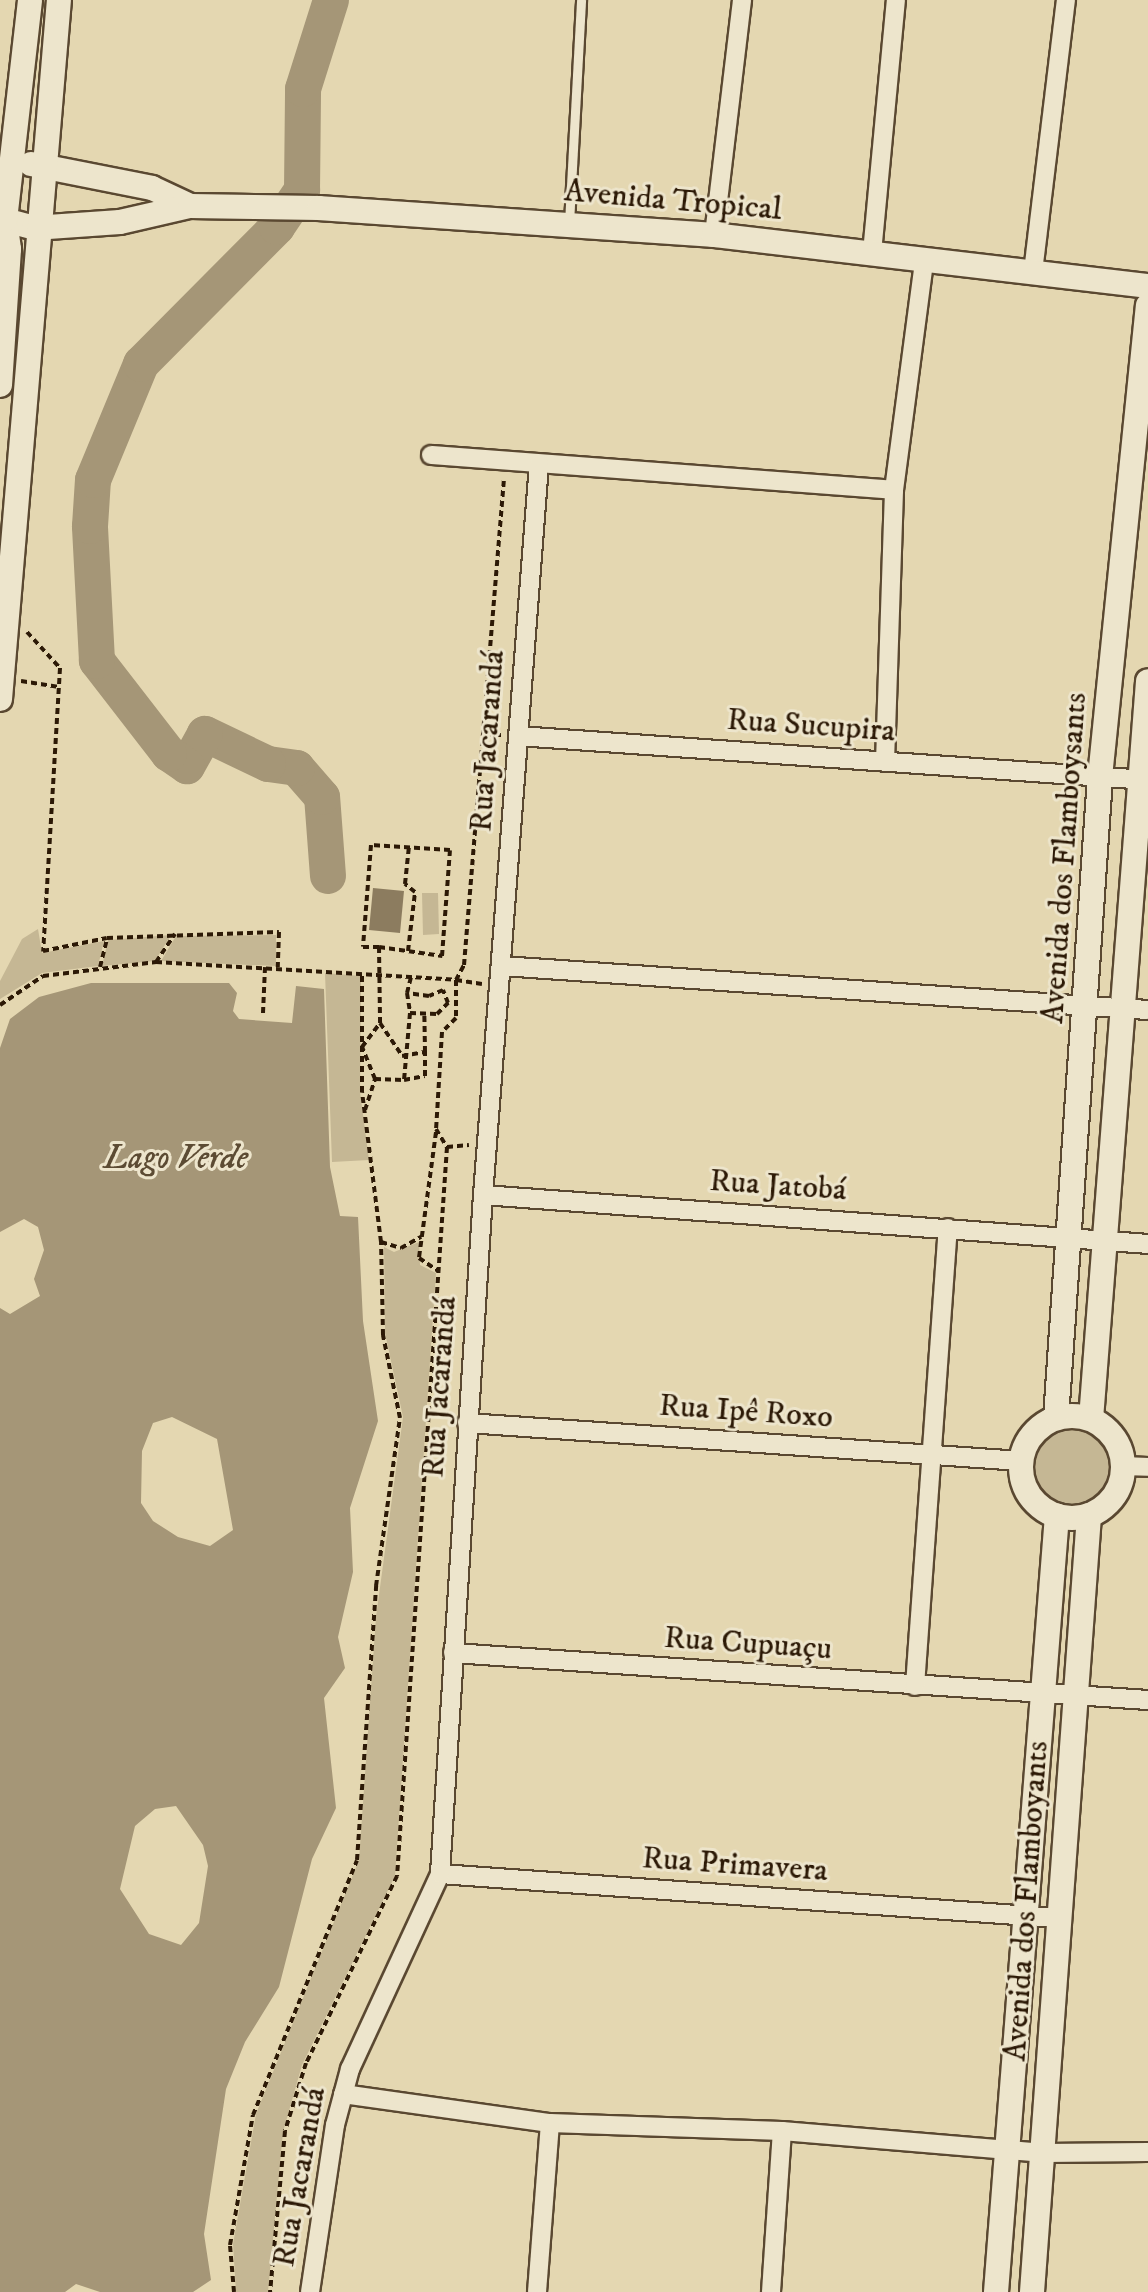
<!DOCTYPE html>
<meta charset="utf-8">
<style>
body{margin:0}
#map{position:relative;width:1148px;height:2292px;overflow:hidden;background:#e4d7b1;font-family:"IM FELL DW Pica",serif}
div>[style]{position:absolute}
.green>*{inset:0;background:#c5b794}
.round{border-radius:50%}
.water>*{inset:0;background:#a59677}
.river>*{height:36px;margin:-18px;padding:0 18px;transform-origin:18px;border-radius:18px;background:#a59677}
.building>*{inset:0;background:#8c7c5f}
.path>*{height:4px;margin-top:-2px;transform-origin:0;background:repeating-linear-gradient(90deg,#2c1906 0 6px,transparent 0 10px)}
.roads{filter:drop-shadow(2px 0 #5a4831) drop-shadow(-2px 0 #5a4831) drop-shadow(0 2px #5a4831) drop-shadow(0 -2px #5a4831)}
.service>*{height:9px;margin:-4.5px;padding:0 4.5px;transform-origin:4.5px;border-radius:4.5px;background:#ede5cc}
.minor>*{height:18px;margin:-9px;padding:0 9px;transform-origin:9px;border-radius:9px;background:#ede5cc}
.tertiary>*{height:24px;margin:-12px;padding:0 12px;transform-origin:12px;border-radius:12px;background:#ede5cc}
.tertiary>.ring{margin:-12px;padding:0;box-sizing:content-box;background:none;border:24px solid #ede5cc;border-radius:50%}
span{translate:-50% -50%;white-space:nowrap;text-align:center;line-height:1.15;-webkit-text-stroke:6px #ede5cc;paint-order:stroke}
.street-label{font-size:32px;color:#2c1906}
.water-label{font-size:34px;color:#5c4b33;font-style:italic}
</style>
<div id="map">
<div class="green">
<div style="clip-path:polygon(422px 893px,438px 893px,439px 934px,423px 935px)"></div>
<div style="clip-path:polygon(38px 929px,42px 953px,104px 941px,98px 966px,42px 973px,0 999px,0 981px,22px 939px)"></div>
<div style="clip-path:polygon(171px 935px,155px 961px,102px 966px,108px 940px)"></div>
<div style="clip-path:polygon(276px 935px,276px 966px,161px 961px,176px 936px)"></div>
<div style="clip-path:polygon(325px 973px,361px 976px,360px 1092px,369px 1160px,332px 1162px)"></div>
<div style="clip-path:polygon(419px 1242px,420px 1265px,436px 1273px,395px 1876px,302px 2065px,283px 2132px,268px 2292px,236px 2292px,233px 2244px,256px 2114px,359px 1860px,376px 1617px,403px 1417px,385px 1333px,384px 1247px,394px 1252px)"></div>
<div class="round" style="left:1035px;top:1429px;width:78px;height:78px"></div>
</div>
<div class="water">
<div style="clip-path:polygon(evenodd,91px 983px,229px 983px,237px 993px,233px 1011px,239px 1019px,292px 1023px,296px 986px,324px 989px,330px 1167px,340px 1216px,358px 1217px,363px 1321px,378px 1421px,350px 1508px,353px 1572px,338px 1637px,345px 1668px,324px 1698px,336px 1808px,312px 1859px,279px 1987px,245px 2042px,226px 2089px,204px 2234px,211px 2280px,193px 2292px,100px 2292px,76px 2284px,65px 2292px,0 2292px,0 1308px,10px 1314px,40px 1296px,34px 1279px,44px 1250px,38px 1227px,24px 1219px,0 1232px,0 1048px,10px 1019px,39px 997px,91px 983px,172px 1417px,217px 1439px,233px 1530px,210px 1546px,178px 1537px,153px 1521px,141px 1503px,142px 1451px,153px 1423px,172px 1417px,91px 983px,176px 1806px,203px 1845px,208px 1866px,199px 1923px,181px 1945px,149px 1934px,120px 1889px,135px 1826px,155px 1809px,176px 1806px)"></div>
</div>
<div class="river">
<div style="left:328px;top:876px;width:79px;rotate:-94.3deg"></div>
<div style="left:322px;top:797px;width:38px;rotate:-131deg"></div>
<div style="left:297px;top:768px;width:29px;rotate:-172deg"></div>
<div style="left:268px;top:764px;width:70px;rotate:-154.5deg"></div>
<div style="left:205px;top:734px;width:37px;rotate:119deg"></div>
<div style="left:187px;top:766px;width:22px;rotate:-146deg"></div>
<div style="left:169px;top:754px;width:118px;rotate:-127.7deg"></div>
<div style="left:97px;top:661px;width:135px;rotate:-93deg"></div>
<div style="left:90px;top:526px;width:46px;rotate:-86.3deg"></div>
<div style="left:93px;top:480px;width:126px;rotate:-67.5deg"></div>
<div style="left:141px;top:364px;width:193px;rotate:-45.2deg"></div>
<div style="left:277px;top:227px;width:45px;rotate:-56deg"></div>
<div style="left:302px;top:190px;width:101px;rotate:-89.4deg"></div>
<div style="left:303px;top:89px;width:93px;rotate:-72.5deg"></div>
</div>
<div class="building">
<div style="clip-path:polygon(373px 888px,404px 891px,400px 933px,369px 930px)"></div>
</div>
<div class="path">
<div style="left:27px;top:632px;width:49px;rotate:47.5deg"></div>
<div style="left:60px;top:668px;width:284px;rotate:93.4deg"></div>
<div style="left:43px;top:951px;width:65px;rotate:-11.5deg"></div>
<div style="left:107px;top:938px;width:172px;rotate:-2deg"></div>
<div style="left:279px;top:932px;width:35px;rotate:92deg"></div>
<div style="left:21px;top:681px;width:37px;rotate:9deg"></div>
<div style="left:485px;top:735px;width:17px"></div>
<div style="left:379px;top:947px;width:64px;rotate:8.1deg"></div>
<div style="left:442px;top:956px;width:106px;rotate:-85.7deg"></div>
<div style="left:450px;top:850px;width:79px;rotate:-176.4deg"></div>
<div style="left:371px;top:845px;width:102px;rotate:94.5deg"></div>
<div style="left:363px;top:947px;width:16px"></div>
<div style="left:379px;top:947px;width:76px;rotate:89.2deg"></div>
<div style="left:380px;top:1023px;width:40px;rotate:56deg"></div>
<div style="left:402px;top:1056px;width:23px;rotate:-10deg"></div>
<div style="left:425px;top:1052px;width:39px;rotate:-91deg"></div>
<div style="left:408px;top:951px;width:59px;rotate:-83.2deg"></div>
<div style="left:415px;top:892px;width:13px;rotate:-141deg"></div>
<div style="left:405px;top:884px;width:37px;rotate:-84deg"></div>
<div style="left:156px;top:962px;width:34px;rotate:-56deg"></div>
<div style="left:100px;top:967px;width:30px;rotate:-76deg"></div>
<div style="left:482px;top:984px;width:26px;rotate:-171deg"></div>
<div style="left:456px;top:980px;width:17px;rotate:-62deg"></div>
<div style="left:464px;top:965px;width:487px;rotate:-85.3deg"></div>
<div style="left:407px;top:993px;width:20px;rotate:81deg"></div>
<div style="left:410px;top:1013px;width:27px;rotate:2deg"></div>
<div style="left:437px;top:1014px;width:16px;rotate:-45deg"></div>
<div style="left:448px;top:1003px;width:14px;rotate:-111deg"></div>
<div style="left:443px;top:990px;width:15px;rotate:157deg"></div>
<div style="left:429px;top:996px;width:22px;rotate:-172deg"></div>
<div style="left:407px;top:993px;width:16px;rotate:-76deg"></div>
<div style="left:0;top:1005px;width:52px;rotate:-34deg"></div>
<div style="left:43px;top:976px;width:114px;rotate:-7.1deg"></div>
<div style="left:156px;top:962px;width:301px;rotate:3.4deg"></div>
<div style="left:456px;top:980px;width:38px;rotate:90deg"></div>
<div style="left:456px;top:1018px;width:20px;rotate:135deg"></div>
<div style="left:442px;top:1032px;width:97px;rotate:93.5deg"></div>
<div style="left:436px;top:1129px;width:21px;rotate:59deg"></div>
<div style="left:447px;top:1147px;width:731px;rotate:93.92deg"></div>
<div style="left:397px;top:1876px;width:208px;rotate:115.9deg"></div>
<div style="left:306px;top:2063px;width:71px;rotate:107.2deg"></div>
<div style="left:285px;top:2131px;width:162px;rotate:95.3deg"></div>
<div style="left:263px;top:1013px;width:46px;rotate:-87.5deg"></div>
<div style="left:410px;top:1013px;width:67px;rotate:95.1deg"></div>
<div style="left:404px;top:1080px;width:21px;rotate:-11deg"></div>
<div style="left:425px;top:1076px;width:24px;rotate:-90deg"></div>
<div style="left:375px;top:1079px;width:35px;rotate:-112deg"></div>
<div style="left:362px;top:1047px;width:30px;rotate:-53deg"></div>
<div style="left:365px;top:1110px;width:33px;rotate:-72deg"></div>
<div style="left:375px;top:1079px;width:29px;rotate:2deg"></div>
<div style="left:436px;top:1132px;width:127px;rotate:97.7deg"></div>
<div style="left:419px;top:1258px;width:23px;rotate:34deg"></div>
<div style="left:447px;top:1147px;width:22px;rotate:-5deg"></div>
<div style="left:381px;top:1242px;width:21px;rotate:17deg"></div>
<div style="left:401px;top:1248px;width:23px;rotate:-29deg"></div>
<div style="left:234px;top:2292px;width:47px;rotate:-94.9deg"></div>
<div style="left:230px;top:2245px;width:132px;rotate:-80deg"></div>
<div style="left:253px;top:2115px;width:275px;rotate:-67.8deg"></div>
<div style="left:357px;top:1860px;width:275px;rotate:-86deg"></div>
<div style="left:376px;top:1586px;width:170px;rotate:-81.9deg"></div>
<div style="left:400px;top:1418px;width:85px;rotate:-101.6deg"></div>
<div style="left:383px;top:1335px;width:93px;rotate:-91.2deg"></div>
<div style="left:381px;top:1242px;width:151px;rotate:-97.2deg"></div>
<div style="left:362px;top:1092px;width:117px;rotate:-90deg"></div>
</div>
<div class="roads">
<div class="service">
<div style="left:569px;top:223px;width:223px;rotate:-86.9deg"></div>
</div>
<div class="minor">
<div style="left:714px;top:235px;width:237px;rotate:-83.2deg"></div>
<div style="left:872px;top:253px;width:254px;rotate:-84.6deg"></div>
<div style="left:1033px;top:272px;width:274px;rotate:-83.1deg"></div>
<div style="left:431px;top:455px;width:464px;rotate:4.3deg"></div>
<div style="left:518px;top:736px;width:632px;rotate:4deg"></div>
<div style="left:885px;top:762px;width:272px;rotate:-88.1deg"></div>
<div style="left:894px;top:490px;width:231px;rotate:-82.5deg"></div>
<div style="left:502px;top:966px;width:647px;rotate:3.9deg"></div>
<div style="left:483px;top:1195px;width:667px;rotate:4.21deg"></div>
<div style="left:467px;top:1423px;width:555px;rotate:3.92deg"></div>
<div style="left:1123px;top:1466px;width:25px;rotate:2deg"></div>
<div style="left:453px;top:1653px;width:697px;rotate:3.87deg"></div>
<div style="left:915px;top:1686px;width:459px;rotate:-85.9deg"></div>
<div style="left:440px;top:1874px;width:621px;rotate:4.07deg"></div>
<div style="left:343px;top:2094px;width:209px;rotate:8deg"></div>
<div style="left:550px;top:2123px;width:232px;rotate:2deg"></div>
<div style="left:782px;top:2131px;width:263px;rotate:4.8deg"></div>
<div style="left:1044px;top:2153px;width:104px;rotate:-0.6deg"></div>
<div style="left:310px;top:2292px;width:169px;rotate:-81.5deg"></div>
<div style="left:335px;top:2125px;width:58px;rotate:-75deg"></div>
<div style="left:350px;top:2069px;width:215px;rotate:-65.2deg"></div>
<div style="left:440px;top:1874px;width:680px;rotate:-86.38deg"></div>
<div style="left:483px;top:1195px;width:733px;rotate:-85.62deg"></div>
<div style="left:537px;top:2292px;width:169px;rotate:-85.6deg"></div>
<div style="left:771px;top:2292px;width:161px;rotate:-86.1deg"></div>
</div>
<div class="tertiary">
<div style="left:31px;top:164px;width:123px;rotate:11.2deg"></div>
<div style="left:152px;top:188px;width:42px;rotate:25.3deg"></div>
<div style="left:5px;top:220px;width:30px;rotate:15deg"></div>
<div style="left:34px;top:228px;width:86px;rotate:-4deg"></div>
<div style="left:120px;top:222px;width:72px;rotate:-12.9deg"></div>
<div style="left:190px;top:206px;width:129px;rotate:0.9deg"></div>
<div style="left:319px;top:208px;width:396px;rotate:3.9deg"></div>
<div style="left:714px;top:235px;width:437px;rotate:6.7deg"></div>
<div style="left:0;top:385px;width:136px;rotate:-86.2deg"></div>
<div style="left:9px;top:249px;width:29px;rotate:-98deg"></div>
<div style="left:5px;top:220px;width:221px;rotate:-83.5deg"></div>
<div style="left:0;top:699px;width:701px;rotate:-85.18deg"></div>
<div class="ring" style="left:1021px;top:1416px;width:78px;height:78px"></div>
<div style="left:1056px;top:1418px;width:643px;rotate:-86.07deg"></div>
<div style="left:1100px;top:777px;width:474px;rotate:-84.2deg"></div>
<div style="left:1091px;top:1419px;width:740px;rotate:-85.58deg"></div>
<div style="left:996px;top:2292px;width:779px;rotate:-85.51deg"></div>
<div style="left:1032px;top:2292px;width:779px;rotate:-85.8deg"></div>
</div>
</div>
<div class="street-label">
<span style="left:673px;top:201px;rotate:5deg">Avenida Tropical</span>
<span style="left:811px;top:726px;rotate:4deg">Rua Sucupira</span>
<span style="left:488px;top:741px;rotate:-86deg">Rua Jacarandá</span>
<span style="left:1065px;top:858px;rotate:-86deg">Avenida dos Flamboysants</span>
<span style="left:778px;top:1186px;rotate:4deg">Rua Jatobá</span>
<span style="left:440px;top:1387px;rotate:-86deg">Rua Jacarandá</span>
<span style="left:746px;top:1412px;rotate:4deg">Rua Ipê Roxo</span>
<span style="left:748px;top:1644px;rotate:4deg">Rua Cupuaçu</span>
<span style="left:735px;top:1865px;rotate:4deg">Rua Primavera</span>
<span style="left:1027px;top:1901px;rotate:-86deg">Avenida dos Flamboyants</span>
<span style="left:300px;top:2177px;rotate:-80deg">Rua Jacarandá</span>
</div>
<div class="water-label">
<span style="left:176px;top:1159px">Lago Verde</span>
</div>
</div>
